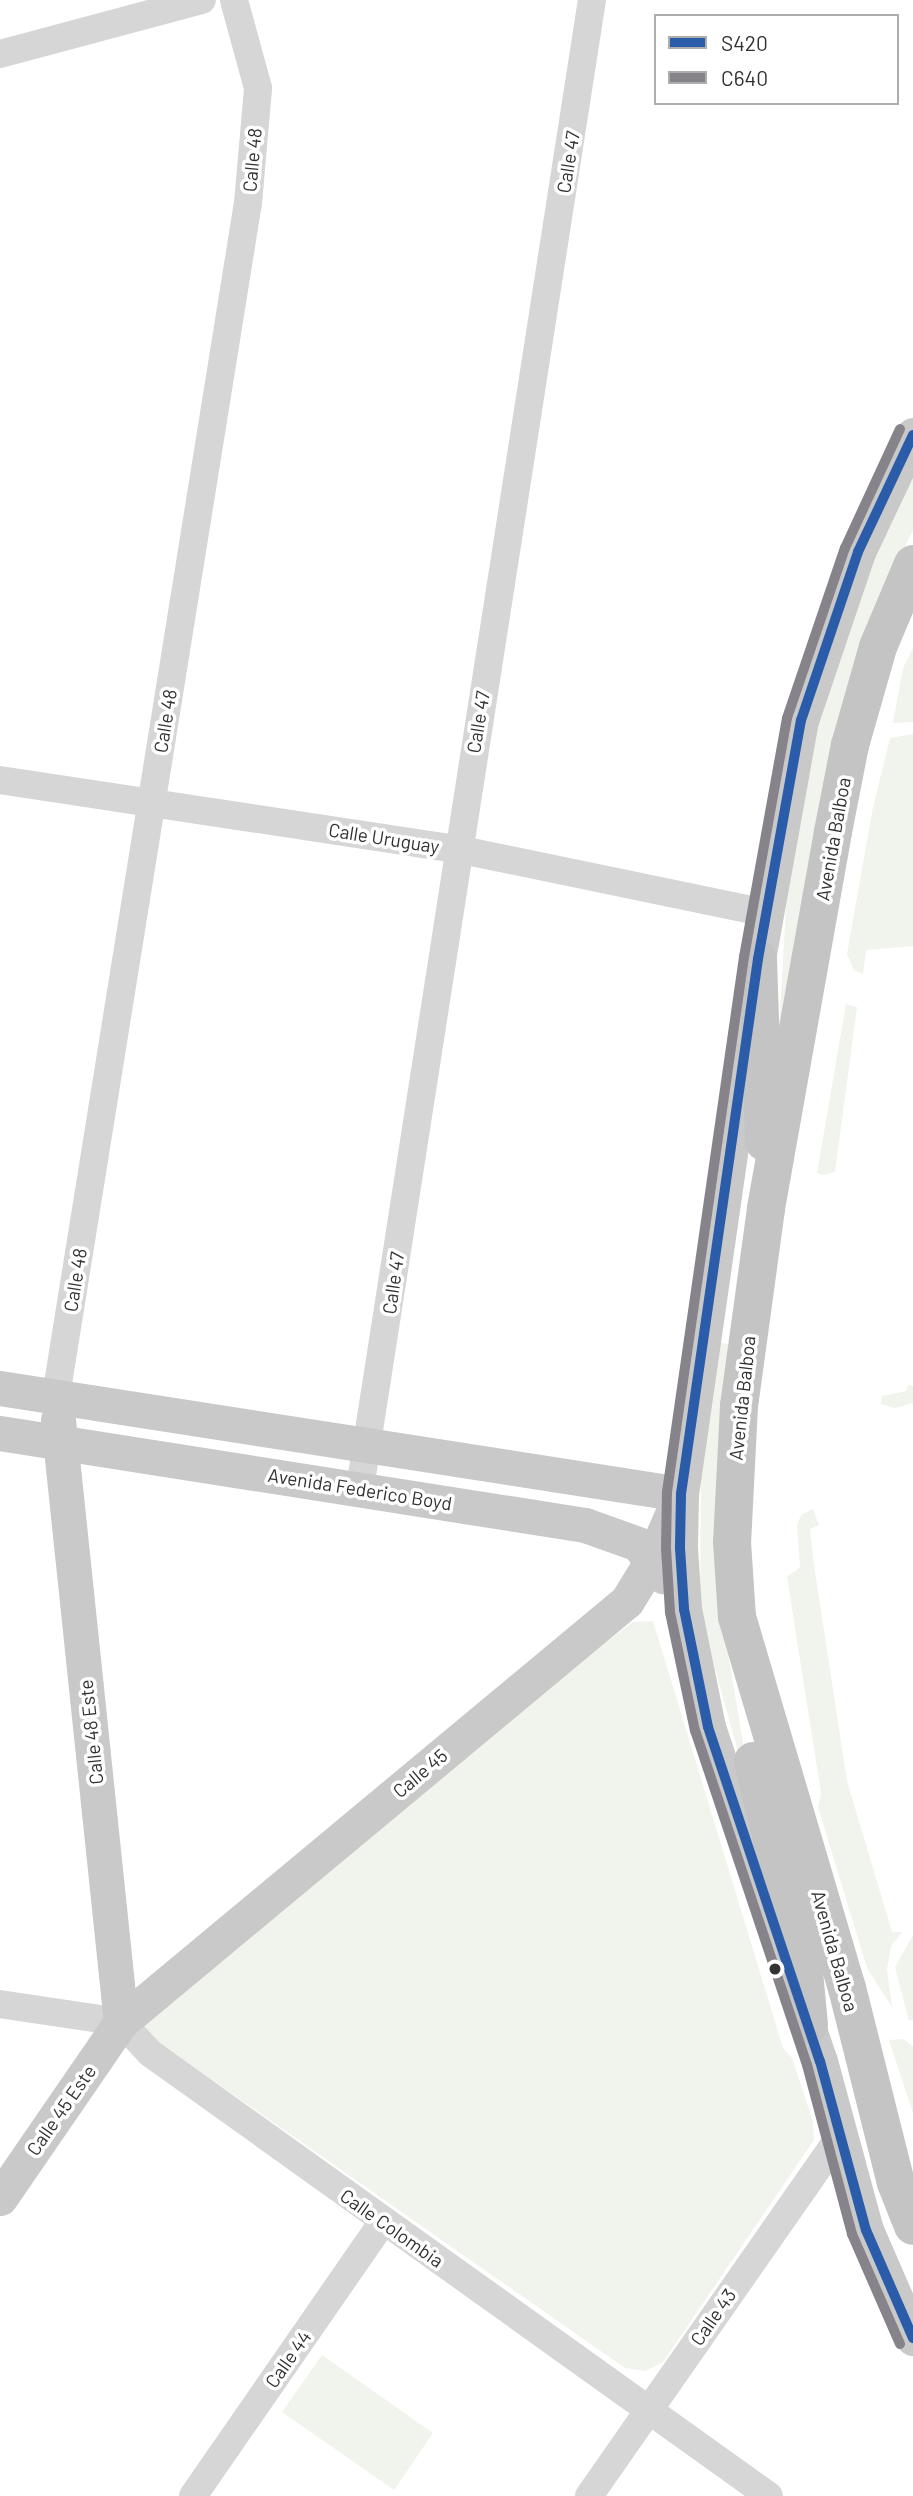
<!DOCTYPE html>
<style>
body{margin:0}
#map{position:relative;width:913px;height:2496px;overflow:hidden;background:#fff;font-family:Barlow,sans-serif}
div>[style]{position:absolute}
.green>*{inset:0;background:#f0f4ed}
.minor>*{height:28px;margin:-14px;padding:0 14px;transform-origin:14px;border-radius:14px;background:#d6d6d6}
.major>*{height:35px;margin:-17.5px;padding:0 17.5px;transform-origin:17.5px;border-radius:17.5px;background:#c9c9c9}
.highway>*{height:38px;margin:-19px;padding:0 19px;transform-origin:19px;border-radius:19px;background:#c4c4c4}
.bus-1>*{height:10px;margin:-5px;padding:0 5px;transform-origin:5px;border-radius:5px;background:#2a5caa}
.bus-2>*{height:10px;margin:-5px;padding:0 5px;transform-origin:5px;border-radius:5px;background:#87838a}
.dots>*{width:19px;height:19px;translate:-50% -50%;box-sizing:border-box;border:4px solid #fff;border-radius:50%}
span{translate:-50% -50%;white-space:nowrap;text-align:center;line-height:1.15;-webkit-text-stroke:7px #fff;paint-order:stroke}
.street-label{font-size:19px;color:#323232}
.legend{position:absolute;left:654px;top:14px;width:245px;height:91px;box-sizing:border-box;background:#fff;border:2px solid #adadad;margin:0;padding:9px 12px;list-style:none;font-size:21px;color:#323232}
.legend li{display:flex;align-items:center;gap:14px;height:35px}
.legend b{width:35px;border:2px solid #adadad}
</style>
<div id="map">
<div class="green">
<div style="clip-path:polygon(913px 455px,913px 530px,892px 573px,775px 1097px,788px 874px,815px 726px,849px 605px)"></div>
<div style="clip-path:polygon(913px 648px,913px 722px,893px 723px,903px 668px)"></div>
<div style="clip-path:polygon(913px 734px,913px 946px,866px 950px,863px 974px,854px 970px,847px 954px,873px 807px,890px 738px)"></div>
<div style="clip-path:polygon(846px 1004px,857px 1007px,835px 1172px,823px 1175px,817px 1173px)"></div>
<div style="clip-path:polygon(717px 1342px,733px 1345px,716px 1581px,754px 1809px,700px 1615px,701px 1471px)"></div>
<div style="clip-path:polygon(908px 1385px,913px 1386px,913px 1403px,895px 1408px,881px 1404px,882px 1396px,906px 1391px)"></div>
<div style="clip-path:polygon(813px 1509px,819px 1525px,810px 1529px,814px 1565px,847px 1781px,892px 1932px,902px 1932px,891px 1946px,887px 1969px,892px 2007px,867px 1968px,818px 1807px,821px 1793px,787px 1577px,800px 1567px,797px 1525px,801px 1515px)"></div>
<div style="clip-path:polygon(653px 1621px,783px 2048px,792px 2058px,813px 2122px,814px 2140px,663px 2362px,645px 2371px,625px 2368px,145px 2033px,142px 2025px,298px 1873px,633px 1622px)"></div>
<div style="clip-path:polygon(913px 1935px,913px 2020px,909px 2021px,895px 1967px)"></div>
<div style="clip-path:polygon(904px 2039px,913px 2047px,913px 2113px,889px 2040px)"></div>
<div style="clip-path:polygon(322px 2355px,433px 2433px,394px 2490px,282px 2412px)"></div>
</div>
<div class="minor">
<div style="left:0;top:54px;width:209px;rotate:-15deg"></div>
<div style="left:0;top:780px;width:462px;rotate:8.6deg"></div>
<div style="left:457px;top:849px;width:315px;rotate:11.7deg"></div>
<div style="left:56px;top:1396px;width:1208px;rotate:-80.86deg"></div>
<div style="left:248px;top:203px;width:115px;rotate:-85deg"></div>
<div style="left:258px;top:88px;width:91px;rotate:-105.3deg"></div>
<div style="left:360px;top:1488px;width:1506px;rotate:-81.14deg"></div>
<div style="left:0;top:2004px;width:122px;rotate:8.5deg"></div>
<div style="left:121px;top:2022px;width:42px;rotate:46.9deg"></div>
<div style="left:150px;top:2053px;width:761px;rotate:35.59deg"></div>
<div style="left:193px;top:2496px;width:333px;rotate:-55.3deg"></div>
<div style="left:589px;top:2496px;width:435px;rotate:-55.1deg"></div>
</div>
<div class="major">
<div style="left:913px;top:435px;width:129px;rotate:115.2deg"></div>
<div style="left:858px;top:552px;width:177px;rotate:108.7deg"></div>
<div style="left:801px;top:720px;width:243px;rotate:100.2deg"></div>
<div style="left:758px;top:959px;width:541px;rotate:98.19deg"></div>
<div style="left:681px;top:1494px;width:54px;rotate:91.1deg"></div>
<div style="left:680px;top:1548px;width:61px;rotate:86.2deg"></div>
<div style="left:684px;top:1609px;width:120px;rotate:78.5deg"></div>
<div style="left:708px;top:1727px;width:352px;rotate:71.5deg"></div>
<div style="left:820px;top:2061px;width:175px;rotate:74.8deg"></div>
<div style="left:866px;top:2230px;width:118px;rotate:66.5deg"></div>
<div style="left:0;top:1388px;width:689px;rotate:8.85deg"></div>
<div style="left:58px;top:1420px;width:605px;rotate:84.03deg"></div>
<div style="left:0;top:1433px;width:592px;rotate:8.94deg"></div>
<div style="left:585px;top:1525px;width:56px;rotate:19.7deg"></div>
<div style="left:638px;top:1544px;width:41px;rotate:52deg"></div>
<div style="left:0;top:2198px;width:214px;rotate:-55.5deg"></div>
<div style="left:121px;top:2022px;width:658px;rotate:-39.76deg"></div>
<div style="left:627px;top:1601px;width:48px;rotate:-58.6deg"></div>
<div style="left:652px;top:1560px;width:55px;rotate:-66.3deg"></div>
</div>
<div class="highway">
<div style="left:913px;top:564px;width:90px;rotate:112.9deg"></div>
<div style="left:878px;top:647px;width:102px;rotate:105.9deg"></div>
<div style="left:850px;top:745px;width:89px;rotate:101.1deg"></div>
<div style="left:833px;top:832px;width:383px;rotate:100.1deg"></div>
<div style="left:766px;top:1209px;width:199px;rotate:97.8deg"></div>
<div style="left:739px;top:1406px;width:136px;rotate:92.9deg"></div>
<div style="left:732px;top:1542px;width:75px;rotate:86.2deg"></div>
<div style="left:737px;top:1617px;width:387px;rotate:73.5deg"></div>
<div style="left:847px;top:1988px;width:201px;rotate:75.9deg"></div>
<div style="left:896px;top:2183px;width:46px;rotate:68.4deg"></div>
<div style="left:758px;top:959px;width:183px;rotate:88.1deg"></div>
<div style="left:753px;top:1761px;width:217px;rotate:76.4deg"></div>
<div style="left:804px;top:1972px;width:53px;rotate:84.6deg"></div>
</div>
<div class="bus-1">
<div style="left:913px;top:435px;width:129px;rotate:115.2deg"></div>
<div style="left:858px;top:552px;width:177px;rotate:108.7deg"></div>
<div style="left:801px;top:720px;width:243px;rotate:100.2deg"></div>
<div style="left:758px;top:959px;width:541px;rotate:98.19deg"></div>
<div style="left:681px;top:1494px;width:54px;rotate:91.1deg"></div>
<div style="left:680px;top:1548px;width:61px;rotate:86.2deg"></div>
<div style="left:684px;top:1609px;width:120px;rotate:78.5deg"></div>
<div style="left:708px;top:1727px;width:352px;rotate:71.5deg"></div>
<div style="left:820px;top:2061px;width:175px;rotate:74.8deg"></div>
<div style="left:866px;top:2230px;width:118px;rotate:66.5deg"></div>
</div>
<div class="bus-2">
<div style="left:900px;top:2344px;width:120px;rotate:-113.6deg"></div>
<div style="left:852px;top:2234px;width:175px;rotate:-104.9deg"></div>
<div style="left:807px;top:2065px;width:352px;rotate:-108.5deg"></div>
<div style="left:695px;top:1731px;width:122px;rotate:-101.9deg"></div>
<div style="left:670px;top:1612px;width:64px;rotate:-93.6deg"></div>
<div style="left:666px;top:1548px;width:56px;rotate:-89deg"></div>
<div style="left:667px;top:1492px;width:541px;rotate:-81.81deg"></div>
<div style="left:744px;top:957px;width:243px;rotate:-79.8deg"></div>
<div style="left:787px;top:718px;width:180px;rotate:-71.2deg"></div>
<div style="left:845px;top:548px;width:131px;rotate:-65.2deg"></div>
</div>
<div class="dots">
<div style="left:775px;top:1969px;background:#323232"></div>
</div>
<div class="street-label">
<span style="left:252px;top:160px;rotate:-85deg">Calle 48</span>
<span style="left:568px;top:162px;rotate:-81deg">Calle 47</span>
<span style="left:165px;top:721px;rotate:-81deg">Calle 48</span>
<span style="left:478px;top:722px;rotate:-81deg">Calle 47</span>
<span style="left:384px;top:838px;rotate:9deg">Calle Uruguay</span>
<span style="left:833px;top:839px;rotate:-80deg">Avenida Balboa</span>
<span style="left:75px;top:1280px;rotate:-81deg">Calle 48</span>
<span style="left:393px;top:1283px;rotate:-82deg">Calle 47</span>
<span style="left:742px;top:1398px;rotate:-84deg">Avenida Balboa</span>
<span style="left:360px;top:1489px;rotate:9deg">Avenida Federico Boyd</span>
<span style="left:91px;top:1732px;rotate:-96deg">Calle 48 Este</span>
<span style="left:420px;top:1773px;rotate:-40deg">Calle 45</span>
<span style="left:835px;top:1951px;rotate:74deg">Avenida Balboa</span>
<span style="left:61px;top:2110px;rotate:-55deg">Calle 45 Este</span>
<span style="left:392px;top:2228px;rotate:35deg">Calle Colombia</span>
<span style="left:713px;top:2317px;rotate:-55deg">Calle 43</span>
<span style="left:288px;top:2359px;rotate:-55deg">Calle 44</span>
</div>
<ul class="legend">
<li><b style="height:9px;background:#2a5caa"></b>S420</li>
<li><b style="height:9px;background:#87838a"></b>C640</li>
</ul>
</div>
